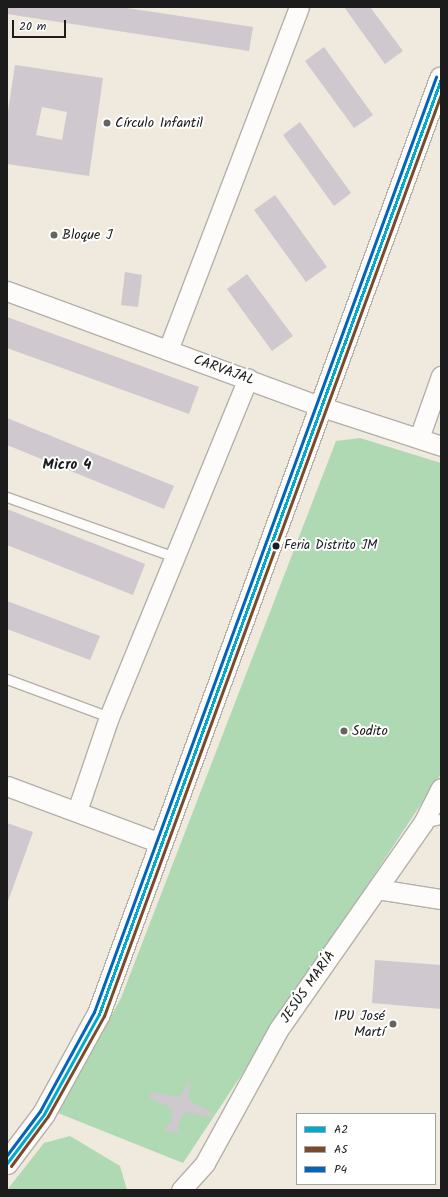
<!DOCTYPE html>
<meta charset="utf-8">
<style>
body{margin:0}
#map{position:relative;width:448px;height:1197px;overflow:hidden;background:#efe9de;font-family:Kalam,sans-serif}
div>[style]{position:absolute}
.green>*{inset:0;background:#afd9b2}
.building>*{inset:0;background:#cfc8ce}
.roads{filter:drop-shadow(1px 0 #b4b0aa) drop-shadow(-1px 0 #b4b0aa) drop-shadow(0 1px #b4b0aa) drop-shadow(0 -1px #b4b0aa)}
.lane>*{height:9px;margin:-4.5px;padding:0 4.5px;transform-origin:4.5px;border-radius:4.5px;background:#fdfcfa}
.street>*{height:19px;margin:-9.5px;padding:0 9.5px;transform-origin:9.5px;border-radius:9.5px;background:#fdfcfa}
.secondary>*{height:22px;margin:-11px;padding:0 11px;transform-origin:11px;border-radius:11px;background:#fdfcfa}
.bus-1>*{height:3px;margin:-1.5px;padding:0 1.5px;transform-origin:1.5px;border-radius:1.5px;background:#00a9ce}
.bus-2>*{height:3px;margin:-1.5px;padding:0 1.5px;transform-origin:1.5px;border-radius:1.5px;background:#7a4b2a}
.bus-3>*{height:3px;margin:-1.5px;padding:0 1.5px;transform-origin:1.5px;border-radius:1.5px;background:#0065bd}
.dots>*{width:11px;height:11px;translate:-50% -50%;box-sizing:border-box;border:2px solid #fff;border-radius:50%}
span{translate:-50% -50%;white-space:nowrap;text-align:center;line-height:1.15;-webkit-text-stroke:4px #fff;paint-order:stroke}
.bus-label{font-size:13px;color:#1c1c1c}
.left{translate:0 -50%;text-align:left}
.poi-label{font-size:14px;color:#1c1c1c}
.right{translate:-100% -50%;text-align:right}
.street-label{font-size:14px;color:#1c1c1c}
.neighbourhood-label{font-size:15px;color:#1c1c1c;font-weight:700}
.frame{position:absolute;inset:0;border:8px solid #1c1c1c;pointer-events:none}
.legend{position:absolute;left:296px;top:1113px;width:140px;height:72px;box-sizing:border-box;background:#fff;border:1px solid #a4a4a4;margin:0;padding:5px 7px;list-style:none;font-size:12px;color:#1c1c1c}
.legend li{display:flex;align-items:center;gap:8px;height:20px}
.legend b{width:20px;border:1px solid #a4a4a4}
.scale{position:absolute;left:12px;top:20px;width:54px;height:18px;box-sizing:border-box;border:2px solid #1c1c1c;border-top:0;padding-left:5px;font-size:12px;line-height:14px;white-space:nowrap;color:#1c1c1c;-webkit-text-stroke:3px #fff;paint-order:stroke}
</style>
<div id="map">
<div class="green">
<div style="clip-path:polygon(360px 438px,441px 463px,441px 774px,183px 1163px,58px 1113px,121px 998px,336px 441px)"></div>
<div style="clip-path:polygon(70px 1136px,120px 1166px,127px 1190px,7px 1190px,44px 1143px)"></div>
</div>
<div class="building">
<div style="clip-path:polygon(8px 7px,120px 7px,253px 27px,249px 51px,7px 14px)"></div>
<div style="clip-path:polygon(344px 7px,370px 7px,403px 51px,385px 64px)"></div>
<div style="clip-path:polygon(324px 47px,373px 115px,354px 128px,305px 61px)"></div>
<div style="clip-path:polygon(evenodd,15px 65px,103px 78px,89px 176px,7px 164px,7px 118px,15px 65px,42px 107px,67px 112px,62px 140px,36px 135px,42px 107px)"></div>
<div style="clip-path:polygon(300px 122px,351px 193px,334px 206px,283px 135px)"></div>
<div style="clip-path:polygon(275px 195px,327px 267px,306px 282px,254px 210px)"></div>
<div style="clip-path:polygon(125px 272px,142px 275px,138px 307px,121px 305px)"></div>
<div style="clip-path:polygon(247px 274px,293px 336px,272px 351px,227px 289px)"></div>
<div style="clip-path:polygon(7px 317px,199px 387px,189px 414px,7px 348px)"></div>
<div style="clip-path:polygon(7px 418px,174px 486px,164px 509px,7px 445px)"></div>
<div style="clip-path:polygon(7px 509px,145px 564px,133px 595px,7px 545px)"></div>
<div style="clip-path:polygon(7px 601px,100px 636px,90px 660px,7px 629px)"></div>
<div style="clip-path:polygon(7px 823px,33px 832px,7px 904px)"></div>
<div style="clip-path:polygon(375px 960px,441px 965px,441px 1009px,372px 1003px)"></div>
<div style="clip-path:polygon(190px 1078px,188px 1100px,212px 1113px,210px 1117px,185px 1112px,177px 1126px,180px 1134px,162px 1129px,171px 1124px,172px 1108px,149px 1098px,151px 1092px,180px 1097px)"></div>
</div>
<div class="roads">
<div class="lane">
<div style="left:7px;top:497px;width:178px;rotate:19.7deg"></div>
<div style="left:7px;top:679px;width:109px;rotate:20.4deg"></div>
<div style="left:423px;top:823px;width:18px;rotate:-13deg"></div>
</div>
<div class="street">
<div style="left:7px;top:291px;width:336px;rotate:20.2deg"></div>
<div style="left:322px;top:407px;width:125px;rotate:18.1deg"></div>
<div style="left:168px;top:350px;width:367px;rotate:-69.1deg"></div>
<div style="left:419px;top:438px;width:66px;rotate:-70.5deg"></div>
<div style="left:7px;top:786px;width:163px;rotate:20.4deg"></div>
<div style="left:77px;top:811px;width:99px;rotate:-71.2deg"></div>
<div style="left:109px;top:717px;width:366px;rotate:-67.7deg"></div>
<div style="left:377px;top:889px;width:65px;rotate:8.9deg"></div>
<div style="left:181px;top:1190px;width:36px;rotate:-48deg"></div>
<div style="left:205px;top:1163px;width:152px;rotate:-61.2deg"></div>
<div style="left:278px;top:1030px;width:253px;rotate:-55deg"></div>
<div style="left:423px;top:823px;width:39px;rotate:-63deg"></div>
</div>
<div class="secondary">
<div style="left:7px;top:1163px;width:61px;rotate:-52.9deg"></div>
<div style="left:44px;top:1114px;width:114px;rotate:-61.2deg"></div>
<div style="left:99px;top:1014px;width:996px;rotate:-69.91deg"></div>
</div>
</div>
<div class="bus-1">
<div style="left:7px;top:1163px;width:61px;rotate:-52.9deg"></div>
<div style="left:44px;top:1114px;width:114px;rotate:-61.2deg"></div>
<div style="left:99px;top:1014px;width:996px;rotate:-69.91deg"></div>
</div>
<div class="bus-2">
<div style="left:11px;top:1166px;width:62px;rotate:-53.5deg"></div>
<div style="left:48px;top:1116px;width:115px;rotate:-60.8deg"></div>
<div style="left:104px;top:1016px;width:982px;rotate:-69.92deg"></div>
</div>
<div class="bus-3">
<div style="left:7px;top:1155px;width:55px;rotate:-53.1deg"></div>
<div style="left:40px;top:1111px;width:113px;rotate:-61.4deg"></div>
<div style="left:94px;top:1012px;width:996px;rotate:-69.91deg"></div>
</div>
<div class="dots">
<div style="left:107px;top:123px;background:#666460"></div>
<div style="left:54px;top:235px;background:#666460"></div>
<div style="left:276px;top:546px;background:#1c1c1c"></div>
<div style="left:344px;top:731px;background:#666460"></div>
<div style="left:393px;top:1024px;background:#666460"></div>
</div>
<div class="bus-label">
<span class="left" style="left:284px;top:546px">Feria Distrito JM</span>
</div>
<div class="poi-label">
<span class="left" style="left:115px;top:123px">Círculo Infantil</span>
<span class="left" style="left:62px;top:235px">Bloque J</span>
<span class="left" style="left:352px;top:731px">Sodito</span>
<span class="right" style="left:385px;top:1024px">IPU José<br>Martí</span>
</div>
<div class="street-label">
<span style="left:224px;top:370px;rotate:20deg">CARVAJAL</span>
<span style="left:308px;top:987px;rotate:-55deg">JESÚS MARÍA</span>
</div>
<div class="neighbourhood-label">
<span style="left:67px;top:466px">Micro 4</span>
</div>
<div class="frame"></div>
<ul class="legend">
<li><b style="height:5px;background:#00a9ce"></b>A2</li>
<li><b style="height:5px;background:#7a4b2a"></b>A5</li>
<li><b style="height:5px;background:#0065bd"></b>P4</li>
</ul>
<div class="scale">20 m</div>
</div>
